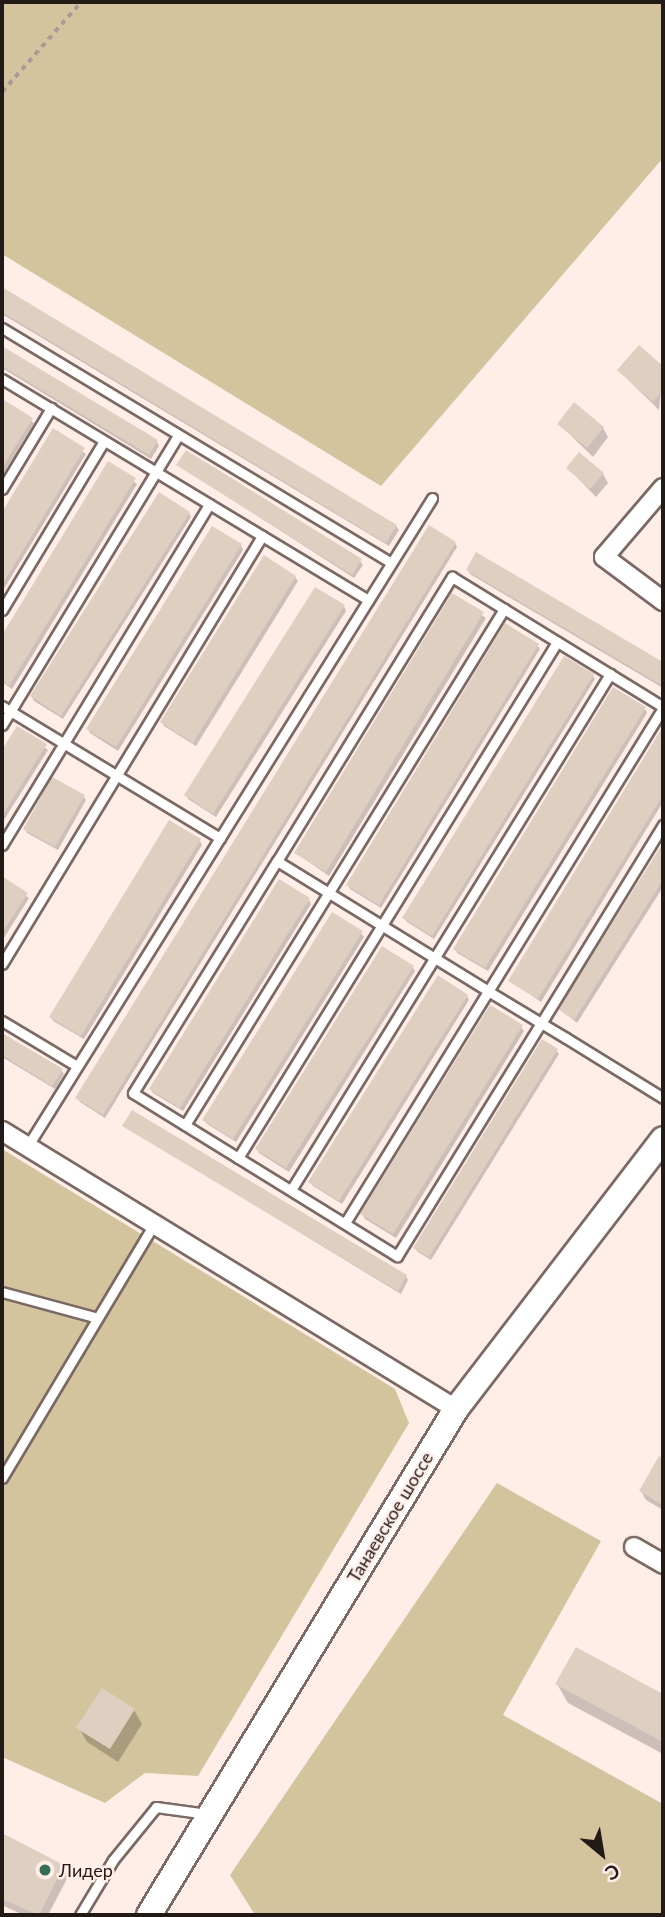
<!DOCTYPE html>
<meta charset="utf-8">
<style>
body{margin:0}
#map{position:relative;width:665px;height:1917px;overflow:hidden;background:#ffeee8;font-family:Lato,sans-serif}
div>[style]{position:absolute}
.green>*{inset:0;background:#d4c49d}
.shadow>*{inset:0;background:#0003}
.building>*{inset:0;background:#decfc1}
.path>*{height:3.5px;margin-top:-1.75px;transform-origin:0;background:repeating-linear-gradient(90deg,#a89b96 0 5px,transparent 0 10px)}
.roads{filter:drop-shadow(2px 0 #7b6963) drop-shadow(-2px 0 #7b6963) drop-shadow(0 2px #7b6963) drop-shadow(0 -2px #7b6963)}
.lane>*{height:9px;margin:-4.5px;padding:0 4.5px;transform-origin:4.5px;border-radius:4.5px;background:#fff}
.street>*{height:18px;margin:-9px;padding:0 9px;transform-origin:9px;border-radius:9px;background:#fff}
.secondary>*{height:24px;margin:-12px;padding:0 12px;transform-origin:12px;border-radius:12px;background:#fff}
.dots>*{width:19px;height:19px;translate:-50% -50%;box-sizing:border-box;border:4px solid #ffeee8;border-radius:50%}
span{translate:-50% -50%;white-space:nowrap;text-align:center;line-height:1.15;-webkit-text-stroke:5px #ffeee8;paint-order:stroke}
.street-label{font-size:18px;color:#211a17}
.poi-label{font-size:18px;color:#211a17}
.left{translate:0 -50%;text-align:left}
.frame{position:absolute;inset:0;border:4px solid #211a17;pointer-events:none}
.north{position:absolute;left:567px;top:1819px;width:70px;height:70px;-webkit-text-stroke:5px #ffeee8;paint-order:stroke;rotate:150deg;font-size:19px;font-weight:700;line-height:28px;text-align:center;color:#211a17}
.north::after{content:'';display:block;margin:auto;width:24px;height:32px;background:#211a17;clip-path:polygon(50% 0,100% 100%,50% 72%,0 100%)}
</style>
<div id="map">
<div class="green">
<div style="clip-path:polygon(2px 2px,663px 2px,663px 158px,381px 486px,2px 254px)"></div>
<div style="clip-path:polygon(2px 1149px,395px 1389px,409px 1423px,198px 1776px,145px 1773px,105px 1803px,2px 1757px)"></div>
<div style="clip-path:polygon(497px 1483px,601px 1541px,503px 1715px,663px 1804px,663px 1915px,255px 1915px,230px 1875px)"></div>
</div>
<div class="shadow">
<div style="clip-path:polygon(2px 289px,396px 526px,399px 530px,389px 546px,2px 314px)"></div>
<div style="clip-path:polygon(2px 348px,157px 442px,159px 446px,151px 459px,2px 368px)"></div>
<div style="clip-path:polygon(639px 348px,663px 369px,659px 410px,619px 371px)"></div>
<div style="clip-path:polygon(5px 402px,34px 423px,2px 476px,2px 407px)"></div>
<div style="clip-path:polygon(559px 424px,603px 428px,608px 437px,593px 457px)"></div>
<div style="clip-path:polygon(53px 431px,86px 454px,2px 592px,2px 516px)"></div>
<div style="clip-path:polygon(109px 464px,137px 484px,12px 689px,2px 682px,2px 639px)"></div>
<div style="clip-path:polygon(178px 465px,360px 561px,363px 565px,354px 578px)"></div>
<div style="clip-path:polygon(568px 468px,603px 474px,608px 483px,596px 497px)"></div>
<div style="clip-path:polygon(189px 513px,191px 517px,63px 719px,34px 701px,32px 697px)"></div>
<div style="clip-path:polygon(455px 543px,457px 547px,105px 1118px,80px 1102px,77px 1098px)"></div>
<div style="clip-path:polygon(241px 545px,243px 550px,118px 751px,90px 733px,88px 729px)"></div>
<div style="clip-path:polygon(477px 554px,663px 664px,663px 688px,470px 574px,468px 570px)"></div>
<div style="clip-path:polygon(295px 577px,298px 581px,196px 746px,164px 726px,162px 722px)"></div>
<div style="clip-path:polygon(453px 596px,486px 618px,329px 876px,296px 853px)"></div>
<div style="clip-path:polygon(344px 606px,346px 611px,216px 817px,188px 799px,186px 795px)"></div>
<div style="clip-path:polygon(537px 645px,540px 649px,381px 908px,350px 889px,348px 885px)"></div>
<div style="clip-path:polygon(592px 675px,595px 679px,434px 939px,407px 922px,404px 918px)"></div>
<div style="clip-path:polygon(645px 709px,647px 713px,488px 971px,457px 953px,455px 949px)"></div>
<div style="clip-path:polygon(18px 728px,48px 750px,2px 823px,2px 753px)"></div>
<div style="clip-path:polygon(663px 729px,663px 802px,541px 1002px,510px 981px)"></div>
<div style="clip-path:polygon(83px 796px,86px 800px,58px 850px,27px 833px,25px 829px)"></div>
<div style="clip-path:polygon(200px 841px,202px 845px,84px 1039px,53px 1021px,51px 1017px)"></div>
<div style="clip-path:polygon(663px 846px,663px 887px,577px 1023px,560px 1009px)"></div>
<div style="clip-path:polygon(2px 878px,29px 898px,2px 941px)"></div>
<div style="clip-path:polygon(309px 900px,311px 904px,183px 1111px,153px 1093px,151px 1089px)"></div>
<div style="clip-path:polygon(361px 933px,364px 937px,236px 1142px,207px 1124px,204px 1120px)"></div>
<div style="clip-path:polygon(412px 967px,415px 971px,289px 1172px,259px 1153px,257px 1149px)"></div>
<div style="clip-path:polygon(467px 996px,469px 1000px,342px 1204px,313px 1186px,310px 1182px)"></div>
<div style="clip-path:polygon(521px 1027px,524px 1031px,396px 1238px,365px 1219px,362px 1214px)"></div>
<div style="clip-path:polygon(2px 1035px,61px 1070px,64px 1074px,55px 1089px,2px 1057px)"></div>
<div style="clip-path:polygon(556px 1050px,559px 1054px,431px 1260px,418px 1252px,415px 1248px)"></div>
<div style="clip-path:polygon(124px 1126px,406px 1276px,408px 1280px,401px 1294px)"></div>
<div style="clip-path:polygon(659px 1458px,663px 1460px,663px 1510px,646px 1500px,641px 1491px)"></div>
<div style="clip-path:polygon(576px 1649px,663px 1696px,663px 1754px,568px 1703px,557px 1684px)"></div>
<div style="clip-path:polygon(134px 1710px,142px 1724px,118px 1762px,87px 1742px,79px 1728px)"></div>
<div style="clip-path:polygon(2px 1835px,63px 1866px,69px 1875px,48px 1915px,23px 1915px,2px 1905px)"></div>
</div>
<div class="building">
<div style="clip-path:polygon(2px 287px,397px 525px,386px 543px,2px 312px)"></div>
<div style="clip-path:polygon(639px 345px,663px 366px,663px 390px,653px 402px,617px 370px)"></div>
<div style="clip-path:polygon(2px 346px,158px 440px,149px 455px,2px 366px)"></div>
<div style="clip-path:polygon(4px 400px,33px 418px,2px 468px,2px 404px)"></div>
<div style="clip-path:polygon(574px 402px,604px 427px,587px 448px,557px 424px)"></div>
<div style="clip-path:polygon(53px 428px,85px 448px,2px 585px,2px 512px)"></div>
<div style="clip-path:polygon(186px 450px,362px 559px,352px 575px,176px 465px)"></div>
<div style="clip-path:polygon(579px 452px,604px 473px,590px 489px,566px 468px)"></div>
<div style="clip-path:polygon(108px 461px,136px 478px,9px 686px,2px 681px,2px 635px)"></div>
<div style="clip-path:polygon(159px 492px,190px 512px,61px 716px,30px 696px)"></div>
<div style="clip-path:polygon(429px 525px,456px 542px,103px 1115px,75px 1098px)"></div>
<div style="clip-path:polygon(212px 526px,242px 544px,116px 747px,86px 729px)"></div>
<div style="clip-path:polygon(476px 552px,663px 662px,663px 686px,466px 570px)"></div>
<div style="clip-path:polygon(264px 555px,296px 576px,193px 743px,160px 722px)"></div>
<div style="clip-path:polygon(315px 587px,345px 605px,213px 814px,184px 795px)"></div>
<div style="clip-path:polygon(452px 593px,484px 612px,326px 872px,294px 853px)"></div>
<div style="clip-path:polygon(505px 623px,539px 644px,379px 905px,346px 885px)"></div>
<div style="clip-path:polygon(564px 656px,594px 674px,432px 936px,402px 918px)"></div>
<div style="clip-path:polygon(613px 687px,646px 707px,485px 968px,453px 949px)"></div>
<div style="clip-path:polygon(17px 726px,47px 744px,2px 816px,2px 750px)"></div>
<div style="clip-path:polygon(663px 726px,663px 795px,538px 999px,508px 981px)"></div>
<div style="clip-path:polygon(52px 777px,85px 795px,55px 847px,23px 829px)"></div>
<div style="clip-path:polygon(169px 820px,201px 839px,81px 1036px,49px 1017px)"></div>
<div style="clip-path:polygon(663px 843px,663px 880px,574px 1020px,558px 1009px)"></div>
<div style="clip-path:polygon(2px 876px,28px 893px,2px 933px)"></div>
<div style="clip-path:polygon(279px 879px,310px 898px,180px 1108px,149px 1089px)"></div>
<div style="clip-path:polygon(332px 912px,363px 931px,233px 1139px,202px 1120px)"></div>
<div style="clip-path:polygon(382px 946px,414px 966px,286px 1168px,255px 1149px)"></div>
<div style="clip-path:polygon(438px 975px,468px 995px,339px 1201px,308px 1182px)"></div>
<div style="clip-path:polygon(490px 1005px,523px 1025px,393px 1234px,360px 1214px)"></div>
<div style="clip-path:polygon(2px 1033px,63px 1069px,52px 1086px,2px 1055px)"></div>
<div style="clip-path:polygon(542px 1039px,558px 1049px,429px 1257px,413px 1248px)"></div>
<div style="clip-path:polygon(132px 1110px,407px 1275px,398px 1291px,122px 1126px)"></div>
<div style="clip-path:polygon(659px 1456px,663px 1458px,663px 1505px,639px 1491px)"></div>
<div style="clip-path:polygon(576px 1647px,663px 1694px,663px 1742px,555px 1684px)"></div>
<div style="clip-path:polygon(102px 1688px,135px 1709px,110px 1749px,76px 1728px)"></div>
<div style="clip-path:polygon(2px 1833px,64px 1865px,39px 1915px,2px 1899px)"></div>
</div>
<div class="path">
<div style="left:2px;top:92px;width:120px;rotate:-48.7deg"></div>
</div>
<div class="roads">
<div class="lane">
<div style="left:2px;top:328px;width:454px;rotate:31.1deg"></div>
<div style="left:2px;top:379px;width:428px;rotate:31.1deg"></div>
<div style="left:2px;top:489px;width:95px;rotate:-58.8deg"></div>
<div style="left:2px;top:610px;width:197px;rotate:-58.9deg"></div>
<div style="left:2px;top:706px;width:255px;rotate:31.2deg"></div>
<div style="left:2px;top:725px;width:339px;rotate:-58.7deg"></div>
<div style="left:663px;top:825px;width:233px;rotate:121.6deg"></div>
<div style="left:541px;top:1023px;width:274px;rotate:121.7deg"></div>
<div style="left:397px;top:1256px;width:310px;rotate:-148.3deg"></div>
<div style="left:133px;top:1093px;width:273px;rotate:-58.2deg"></div>
<div style="left:277px;top:861px;width:248px;rotate:31.6deg"></div>
<div style="left:488px;top:991px;width:62px;rotate:31.1deg"></div>
<div style="left:541px;top:1023px;width:29px;rotate:31deg"></div>
<div style="left:566px;top:1038px;width:114px;rotate:31.7deg"></div>
<div style="left:2px;top:845px;width:399px;rotate:-58.7deg"></div>
<div style="left:277px;top:861px;width:334px;rotate:-58.4deg"></div>
<div style="left:452px;top:577px;width:248px;rotate:31.6deg"></div>
<div style="left:2px;top:964px;width:501px;rotate:-58.72deg"></div>
<div style="left:2px;top:1021px;width:87px;rotate:31deg"></div>
<div style="left:185px;top:1125px;width:607px;rotate:-58.27deg"></div>
<div style="left:27px;top:1147px;width:765px;rotate:-58.03deg"></div>
<div style="left:238px;top:1158px;width:607px;rotate:-58.27deg"></div>
<div style="left:291px;top:1190px;width:607px;rotate:-58.27deg"></div>
<div style="left:345px;top:1223px;width:605px;rotate:-58.31deg"></div>
<div style="left:2px;top:1292px;width:99px;rotate:15.2deg"></div>
<div style="left:2px;top:1478px;width:296px;rotate:-59.1deg"></div>
<div style="left:80px;top:1915px;width:64px;rotate:-59deg"></div>
<div style="left:113px;top:1860px;width:68px;rotate:-50.9deg"></div>
<div style="left:156px;top:1807px;width:52px;rotate:7.7deg"></div>
</div>
<div class="street">
<div style="left:663px;top:488px;width:91px;rotate:130.5deg"></div>
<div style="left:604px;top:557px;width:74px;rotate:36.7deg"></div>
<div style="left:2px;top:1131px;width:532px;rotate:31.48deg"></div>
<div style="left:634px;top:1547px;width:34px;rotate:30deg"></div>
</div>
<div class="secondary">
<div style="left:149px;top:1915px;width:592px;rotate:-58.75deg"></div>
<div style="left:456px;top:1409px;width:340px;rotate:-52.5deg"></div>
</div>
</div>
<div class="dots">
<div style="left:45px;top:1870px;background:#356e56"></div>
</div>
<div class="street-label">
<span style="left:390px;top:1517px;rotate:-59deg">Танаевское шоссе</span>
</div>
<div class="poi-label">
<span class="left" style="left:59px;top:1870px">Лидер</span>
</div>
<div class="frame"></div>
<div class="north">С</div>
</div>
